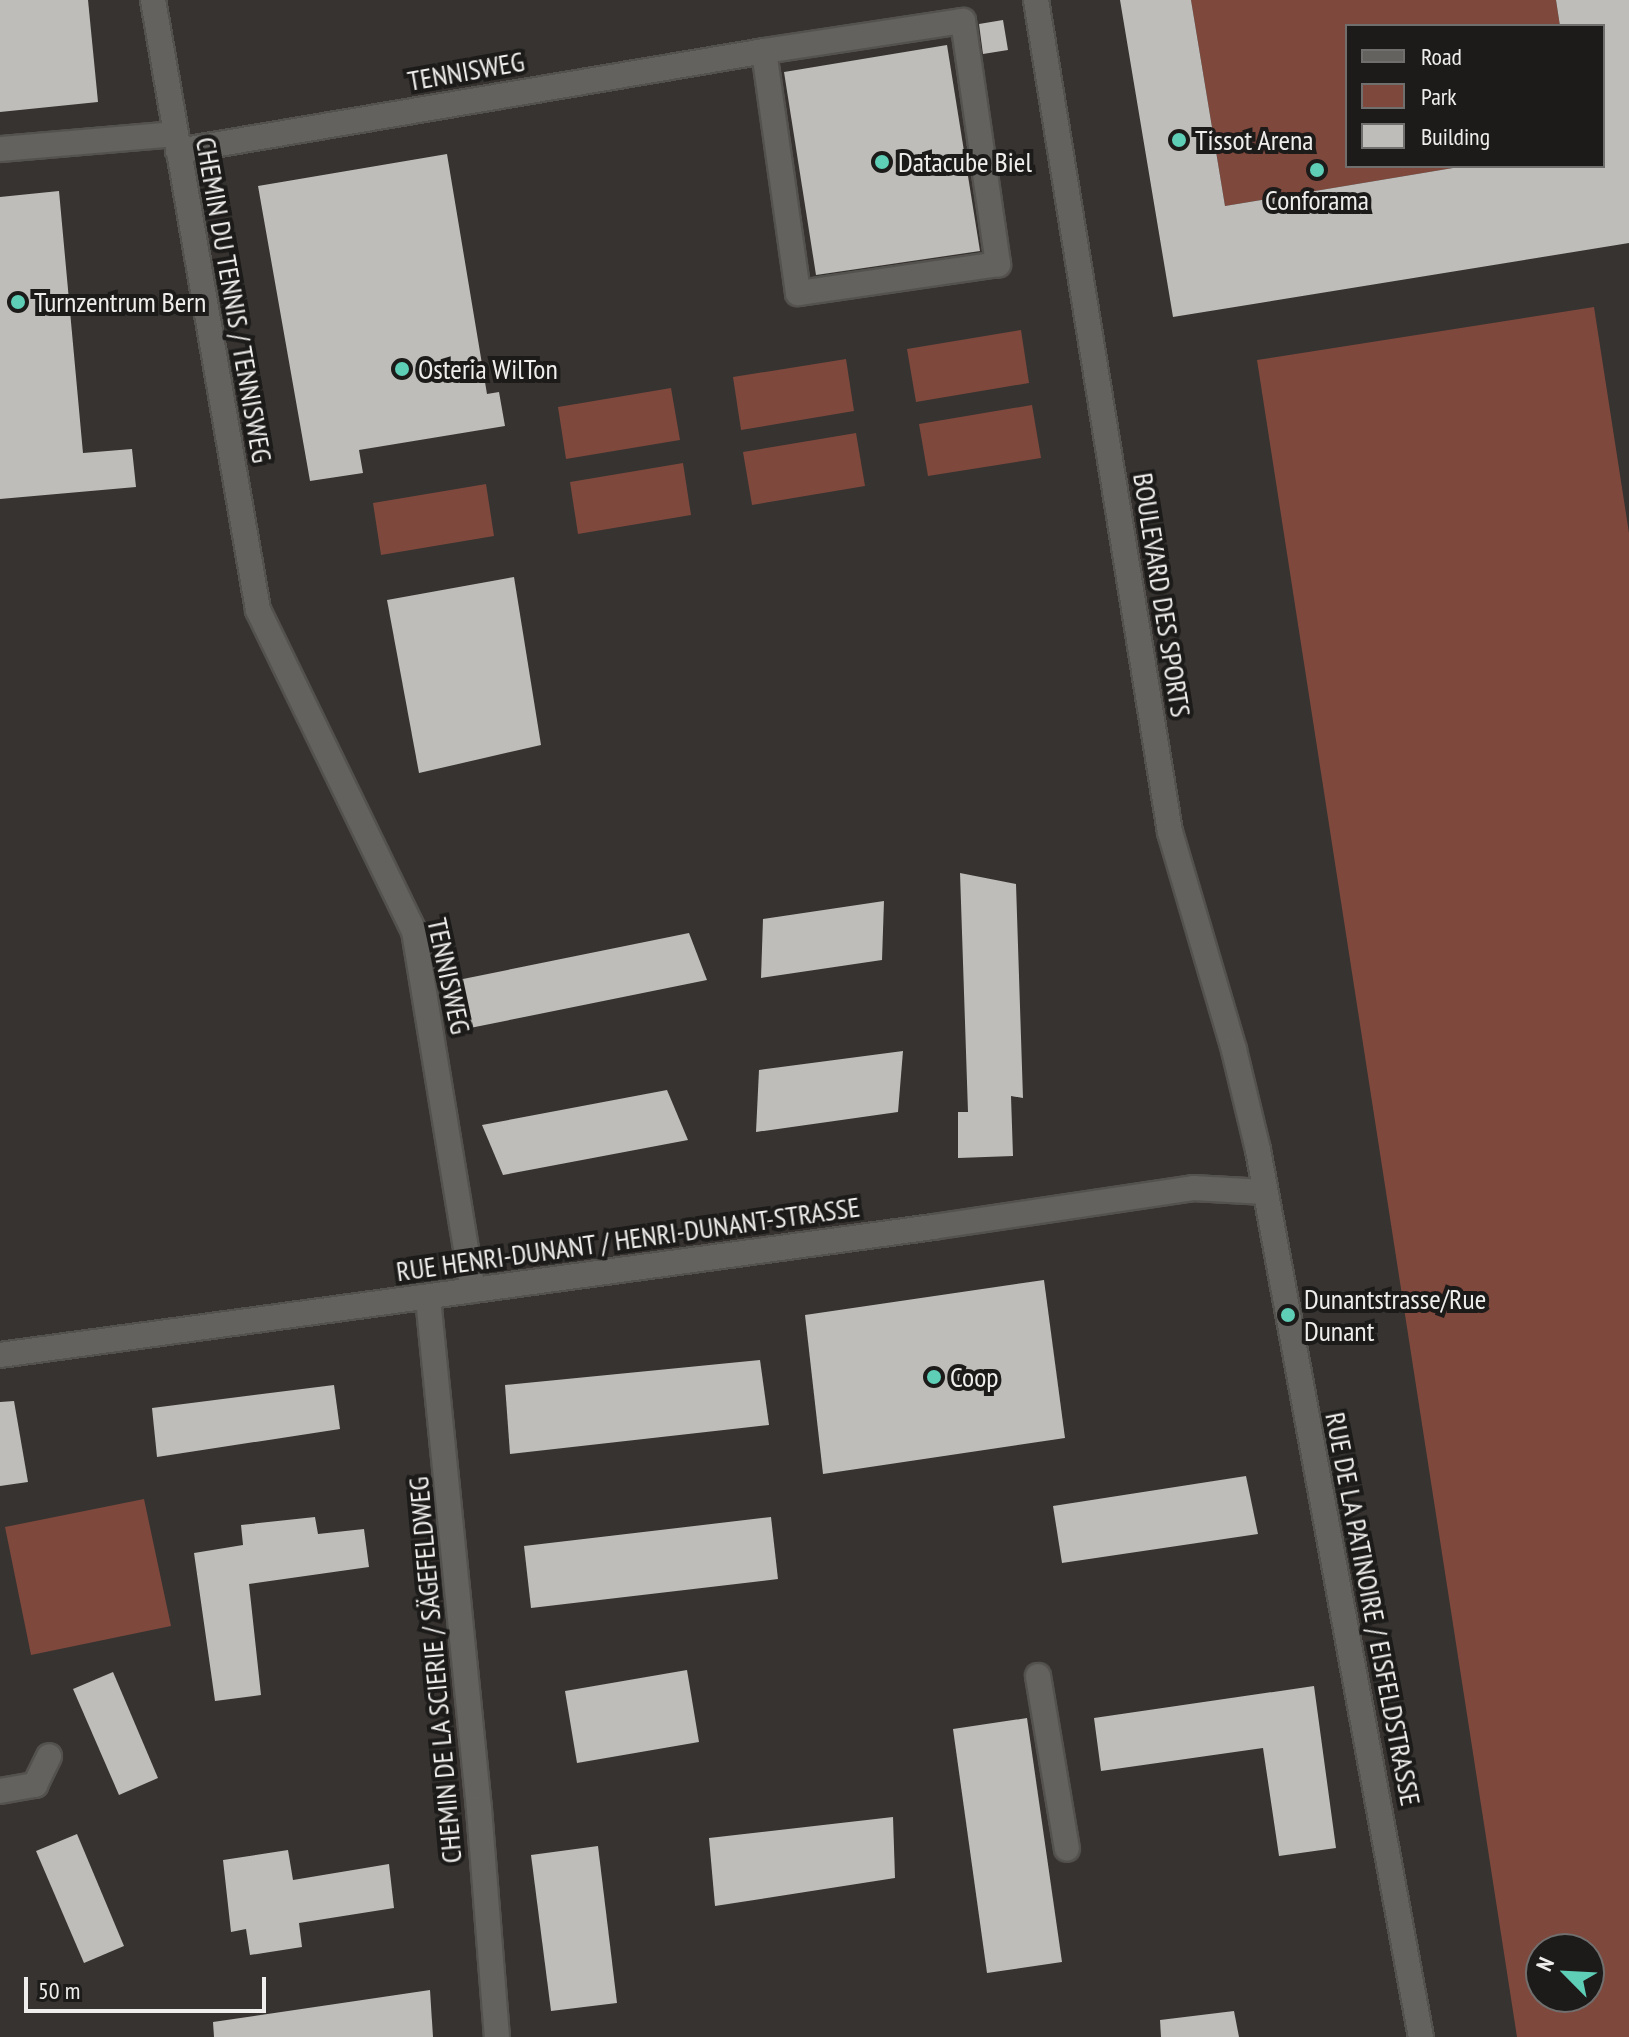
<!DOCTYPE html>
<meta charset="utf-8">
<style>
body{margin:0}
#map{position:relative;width:1629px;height:2037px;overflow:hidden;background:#363330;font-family:"PT Sans Narrow",sans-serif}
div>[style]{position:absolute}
.green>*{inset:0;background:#7e483d}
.building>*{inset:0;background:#bebdb9}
.roads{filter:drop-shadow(2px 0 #54524f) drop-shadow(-2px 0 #54524f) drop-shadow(0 2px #54524f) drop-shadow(0 -2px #54524f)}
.minor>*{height:24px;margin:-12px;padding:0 12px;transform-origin:12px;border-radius:12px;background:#64625f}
.dots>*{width:22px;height:22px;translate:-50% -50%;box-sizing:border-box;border:4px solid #1c1b1a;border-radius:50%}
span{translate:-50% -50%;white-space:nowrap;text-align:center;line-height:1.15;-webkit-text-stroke:8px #1c1b1a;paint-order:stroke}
.street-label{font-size:28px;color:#f0eeec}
.poi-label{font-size:28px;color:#f0eeec}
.left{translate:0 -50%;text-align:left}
.legend{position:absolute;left:1345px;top:24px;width:260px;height:144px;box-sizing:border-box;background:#1c1b1a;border:2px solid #716f6e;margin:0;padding:10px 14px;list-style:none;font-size:24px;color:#f0eeec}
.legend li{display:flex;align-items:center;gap:16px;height:40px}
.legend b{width:40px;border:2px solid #716f6e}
.north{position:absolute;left:1525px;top:1933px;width:80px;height:80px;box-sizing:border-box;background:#1c1b1a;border:2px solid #716f6e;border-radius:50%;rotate:294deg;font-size:22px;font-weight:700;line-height:32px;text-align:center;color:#f0eeec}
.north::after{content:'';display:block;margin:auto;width:28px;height:36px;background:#5eceb7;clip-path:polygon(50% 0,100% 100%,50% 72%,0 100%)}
.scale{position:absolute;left:24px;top:1977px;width:242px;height:36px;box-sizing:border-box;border:4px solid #f0eeec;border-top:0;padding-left:10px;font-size:24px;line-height:28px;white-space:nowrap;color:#f0eeec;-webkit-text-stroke:6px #1c1b1a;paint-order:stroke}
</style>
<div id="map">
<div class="green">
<div style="clip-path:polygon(1191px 0,1556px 0,1560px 26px,1347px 26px,1347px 166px,1465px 166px,1225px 206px)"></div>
<div style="clip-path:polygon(evenodd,1594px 307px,1629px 533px,1629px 2037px,1517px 2037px,1257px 360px,1594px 307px,1541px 1949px,1589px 1949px,1589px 1997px,1541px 1997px,1541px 1949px)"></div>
<div style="clip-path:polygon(1021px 330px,1029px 383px,916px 402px,907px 349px)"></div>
<div style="clip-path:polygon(846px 359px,854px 411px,741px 430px,733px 377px)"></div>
<div style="clip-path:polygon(671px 388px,680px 440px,566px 459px,558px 407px)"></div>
<div style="clip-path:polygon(1032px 405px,1041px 458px,928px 476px,919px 424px)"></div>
<div style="clip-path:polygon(856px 433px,865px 486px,752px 505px,743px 452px)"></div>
<div style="clip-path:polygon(683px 463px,691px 515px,578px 534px,570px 482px)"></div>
<div style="clip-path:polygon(486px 484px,494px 536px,381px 555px,373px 503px)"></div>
<div style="clip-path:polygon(144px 1499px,171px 1626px,31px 1655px,5px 1527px)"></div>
</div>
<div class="building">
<div style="clip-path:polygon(0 0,88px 0,98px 102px,0 112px)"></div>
<div style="clip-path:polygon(1120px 0,1191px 0,1225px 206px,1465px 166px,1603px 166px,1603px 26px,1560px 26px,1556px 0,1629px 0,1629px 243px,1173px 317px)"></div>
<div style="clip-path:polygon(1003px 20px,1008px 50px,983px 54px,979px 24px)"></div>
<div style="clip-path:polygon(947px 45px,980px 251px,816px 275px,784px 72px)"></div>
<div style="clip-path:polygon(447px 154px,487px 394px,499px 392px,505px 426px,359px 450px,363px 473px,310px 481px,258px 186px)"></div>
<div style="clip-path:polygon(59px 191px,83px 453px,132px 449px,136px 487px,0 499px,0 197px)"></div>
<div style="clip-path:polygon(514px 577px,541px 745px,419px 773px,387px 600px)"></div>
<div style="clip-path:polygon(960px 873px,1016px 884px,1023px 1098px,1011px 1096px,1013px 1156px,958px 1158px,958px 1112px,968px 1112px)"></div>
<div style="clip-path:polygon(884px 901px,882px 960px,761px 978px,763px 919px)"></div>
<div style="clip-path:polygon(689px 933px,707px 980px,470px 1028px,453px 981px)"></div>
<div style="clip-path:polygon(903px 1051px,898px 1112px,756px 1132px,759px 1070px)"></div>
<div style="clip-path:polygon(667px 1090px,688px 1140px,503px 1175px,482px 1125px)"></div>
<div style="clip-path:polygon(1044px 1280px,1065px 1438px,823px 1474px,805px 1315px)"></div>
<div style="clip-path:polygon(760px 1360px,769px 1425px,510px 1454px,505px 1385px)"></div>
<div style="clip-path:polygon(334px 1385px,340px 1429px,157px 1457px,152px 1408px)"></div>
<div style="clip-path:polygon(14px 1401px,28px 1482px,0 1486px,0 1402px)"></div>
<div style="clip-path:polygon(1246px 1476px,1258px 1534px,1062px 1563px,1053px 1506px)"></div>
<div style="clip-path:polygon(315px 1517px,318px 1534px,364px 1529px,369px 1567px,249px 1584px,261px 1695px,215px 1701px,194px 1553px,243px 1545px,241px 1525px)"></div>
<div style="clip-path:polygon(771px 1517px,778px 1579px,531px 1608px,524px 1546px)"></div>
<div style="clip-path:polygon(687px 1670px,699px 1742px,577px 1763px,565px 1691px)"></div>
<div style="clip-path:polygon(113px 1672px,158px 1778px,119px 1795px,73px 1689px)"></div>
<div style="clip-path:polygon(1314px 1686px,1336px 1848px,1279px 1856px,1263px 1748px,1101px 1771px,1094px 1718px)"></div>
<div style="clip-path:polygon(1027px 1718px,1062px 1962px,987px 1973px,953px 1729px)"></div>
<div style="clip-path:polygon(893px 1817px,895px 1878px,715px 1906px,709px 1838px)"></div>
<div style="clip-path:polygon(77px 1834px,124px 1946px,84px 1963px,36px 1851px)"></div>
<div style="clip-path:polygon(598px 1846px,617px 2003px,551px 2011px,531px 1855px)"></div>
<div style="clip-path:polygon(288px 1850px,293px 1880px,389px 1864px,394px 1908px,299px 1923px,302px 1947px,250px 1955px,246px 1929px,231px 1932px,223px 1860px)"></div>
<div style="clip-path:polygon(430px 1990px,433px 2037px,214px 2037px,213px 2022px)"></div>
<div style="clip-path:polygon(1234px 2011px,1239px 2037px,1161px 2037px,1160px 2020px)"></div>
</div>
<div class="roads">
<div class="minor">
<div style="left:153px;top:0;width:619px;rotate:80.23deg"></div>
<div style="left:258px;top:610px;width:357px;rotate:64.1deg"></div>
<div style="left:414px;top:931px;width:364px;rotate:80.7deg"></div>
<div style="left:1036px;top:0;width:843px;rotate:80.85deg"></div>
<div style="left:1170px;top:832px;width:227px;rotate:73.6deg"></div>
<div style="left:1234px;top:1050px;width:103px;rotate:76.5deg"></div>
<div style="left:1258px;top:1150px;width:902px;rotate:79.59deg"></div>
<div style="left:963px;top:21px;width:246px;rotate:81.8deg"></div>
<div style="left:998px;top:264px;width:202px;rotate:171.7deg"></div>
<div style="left:798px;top:293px;width:244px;rotate:-98deg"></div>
<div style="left:764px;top:51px;width:201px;rotate:-8.6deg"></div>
<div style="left:0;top:149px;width:176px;rotate:-4.9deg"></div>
<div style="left:178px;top:151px;width:594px;rotate:-9.68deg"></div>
<div style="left:428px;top:1298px;width:514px;rotate:84.3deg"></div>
<div style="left:479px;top:1809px;width:229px;rotate:85.5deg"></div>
<div style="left:0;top:1355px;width:942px;rotate:-7.81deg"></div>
<div style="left:933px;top:1227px;width:263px;rotate:-8.5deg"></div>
<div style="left:1193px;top:1188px;width:72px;rotate:3.2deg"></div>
<div style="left:1038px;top:1676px;width:175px;rotate:80.5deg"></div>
<div style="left:0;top:1791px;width:36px;rotate:-10deg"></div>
<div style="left:35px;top:1785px;width:32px;rotate:-64deg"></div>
</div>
</div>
<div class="dots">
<div style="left:1179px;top:140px;background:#5eceb7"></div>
<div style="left:882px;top:162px;background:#5eceb7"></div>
<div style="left:1317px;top:170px;background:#5eceb7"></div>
<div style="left:18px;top:302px;background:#5eceb7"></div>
<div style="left:402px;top:369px;background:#5eceb7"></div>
<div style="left:1288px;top:1315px;background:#5eceb7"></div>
<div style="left:934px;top:1377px;background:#5eceb7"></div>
</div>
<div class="street-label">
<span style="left:466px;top:71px;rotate:-10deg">TENNISWEG</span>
<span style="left:234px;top:300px;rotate:80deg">CHEMIN DU TENNIS / TENNISWEG</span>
<span style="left:1162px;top:595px;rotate:81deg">BOULEVARD DES SPORTS</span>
<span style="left:449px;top:976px;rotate:78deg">TENNISWEG</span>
<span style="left:628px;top:1239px;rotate:-8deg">RUE HENRI-DUNANT / HENRI-DUNANT-STRASSE</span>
<span style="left:1373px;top:1609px;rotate:79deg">RUE DE LA PATINOIRE / EISFELDSTRASSE</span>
<span style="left:435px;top:1670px;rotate:-95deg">CHEMIN DE LA SCIERIE / SÄGEFELDWEG</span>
</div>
<div class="poi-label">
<span class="left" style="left:1195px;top:140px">Tissot Arena</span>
<span class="left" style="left:898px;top:162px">Datacube Biel</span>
<span style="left:1317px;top:200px">Conforama</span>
<span class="left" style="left:34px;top:302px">Turnzentrum Bern</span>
<span class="left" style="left:418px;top:369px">Osteria WilTon</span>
<span class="left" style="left:1304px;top:1315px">Dunantstrasse/Rue<br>Dunant</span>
<span class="left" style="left:950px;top:1377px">Coop</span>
</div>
<ul class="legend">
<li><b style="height:10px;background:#64625f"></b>Road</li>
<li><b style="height:22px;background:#7e483d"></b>Park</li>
<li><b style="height:22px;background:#bebdb9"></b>Building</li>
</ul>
<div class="north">N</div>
<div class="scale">50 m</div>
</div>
